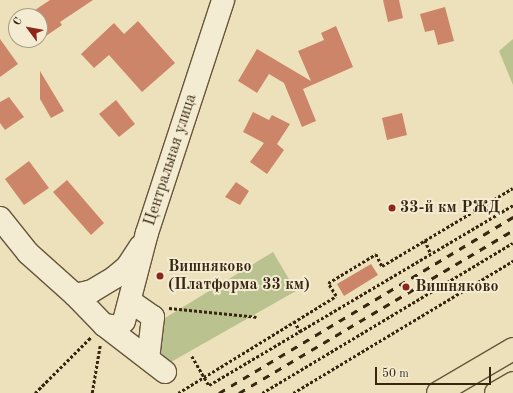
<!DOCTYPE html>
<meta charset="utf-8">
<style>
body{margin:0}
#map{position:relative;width:513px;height:393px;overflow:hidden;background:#ede1bb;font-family:"Old Standard TT",serif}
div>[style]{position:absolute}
.green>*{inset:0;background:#bac28f}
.building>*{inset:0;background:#cd8569}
.path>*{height:2.5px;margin-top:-1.25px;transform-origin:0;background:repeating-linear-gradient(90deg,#392610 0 3px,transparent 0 5px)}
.roads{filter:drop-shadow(1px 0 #66553b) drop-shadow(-1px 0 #66553b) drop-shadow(0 1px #66553b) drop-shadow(0 -1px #66553b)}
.minor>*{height:22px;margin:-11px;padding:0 11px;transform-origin:11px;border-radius:11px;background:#f3ecd3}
.major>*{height:22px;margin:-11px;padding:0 11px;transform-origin:11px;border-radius:11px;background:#ede1bb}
.rail>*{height:3px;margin-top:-1.5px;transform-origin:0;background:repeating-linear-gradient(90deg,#392610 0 7px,transparent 0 14px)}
.dots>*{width:11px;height:11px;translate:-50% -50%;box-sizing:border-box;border:2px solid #f3ecd3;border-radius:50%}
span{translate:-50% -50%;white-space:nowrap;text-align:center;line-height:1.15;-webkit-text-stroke:4px #f3ecd3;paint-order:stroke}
.street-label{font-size:16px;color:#392610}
.poi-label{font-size:16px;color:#392610;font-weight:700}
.left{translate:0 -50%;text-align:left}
.north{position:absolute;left:8px;top:8px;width:40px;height:40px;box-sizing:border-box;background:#f3ecd3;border:1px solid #a99d85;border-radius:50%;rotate:302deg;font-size:11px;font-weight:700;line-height:16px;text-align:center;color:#392610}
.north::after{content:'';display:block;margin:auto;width:14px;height:18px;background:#8f2418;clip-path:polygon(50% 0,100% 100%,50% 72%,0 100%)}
.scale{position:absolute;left:375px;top:367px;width:116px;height:18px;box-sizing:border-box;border:2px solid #392610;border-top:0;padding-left:5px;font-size:12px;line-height:14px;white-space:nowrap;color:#392610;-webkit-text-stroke:3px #f3ecd3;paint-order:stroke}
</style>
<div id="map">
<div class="green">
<div style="clip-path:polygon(513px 39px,513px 85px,499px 51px)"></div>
<div style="clip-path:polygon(273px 252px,296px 291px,171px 362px,158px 351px,160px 321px)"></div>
</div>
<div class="building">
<div style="clip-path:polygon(50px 0,93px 0,60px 22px,62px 25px,40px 40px,40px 16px,26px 16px)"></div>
<div style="clip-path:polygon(383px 0,399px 0,403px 18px,388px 22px)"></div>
<div style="clip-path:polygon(445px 7px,454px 41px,438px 45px,434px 30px,425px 32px,420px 14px)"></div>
<div style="clip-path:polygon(138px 21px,175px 63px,142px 92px,109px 55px,94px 68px,81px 54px,114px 23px,124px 34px)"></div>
<div style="clip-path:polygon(336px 26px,353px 67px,303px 89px,316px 121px,302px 127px,284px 83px,269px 74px,257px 93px,238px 81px,257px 49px,311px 81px,298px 51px,324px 40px,321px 33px)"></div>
<div style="clip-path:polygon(0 39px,18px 64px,0 77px)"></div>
<div style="clip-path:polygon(40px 71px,64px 111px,51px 118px,40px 99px)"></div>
<div style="clip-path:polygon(9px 97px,24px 117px,5px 130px,0 123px,0 102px)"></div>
<div style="clip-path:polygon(116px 100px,135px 124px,119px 137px,99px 114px)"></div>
<div style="clip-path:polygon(253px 112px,269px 120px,272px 115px,290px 124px,277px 144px,284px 150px,267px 174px,250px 162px,264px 143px,243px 132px)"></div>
<div style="clip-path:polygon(402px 113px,407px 135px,387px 140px,382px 118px)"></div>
<div style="clip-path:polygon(29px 161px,49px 188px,24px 205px,5px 179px)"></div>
<div style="clip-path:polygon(67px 180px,104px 223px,91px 235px,53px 192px)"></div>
<div style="clip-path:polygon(236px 182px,249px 191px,240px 205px,225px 197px)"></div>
<div style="clip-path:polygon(371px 264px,378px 275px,344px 296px,337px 284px)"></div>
</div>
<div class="path">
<div style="left:425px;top:240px;width:15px;rotate:67deg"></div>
<div style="left:169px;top:308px;width:88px;rotate:5.8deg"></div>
<div style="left:294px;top:321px;width:13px;rotate:58deg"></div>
<div style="left:192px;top:356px;width:34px;rotate:60deg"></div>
<div style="left:209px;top:385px;width:353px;rotate:-30.6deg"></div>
<div style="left:35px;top:393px;width:79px;rotate:-45deg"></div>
<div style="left:92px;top:393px;width:49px;rotate:-80.5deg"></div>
<div style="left:178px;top:393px;width:185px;rotate:-31.5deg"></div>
<div style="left:336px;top:296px;width:15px;rotate:-122deg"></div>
<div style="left:328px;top:283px;width:56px;rotate:-31.1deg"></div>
<div style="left:376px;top:254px;width:13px;rotate:63deg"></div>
<div style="left:382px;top:266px;width:152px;rotate:-30.8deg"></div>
<div style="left:262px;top:393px;width:292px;rotate:-30.9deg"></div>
<div style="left:293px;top:393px;width:257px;rotate:-31deg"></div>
</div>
<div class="roads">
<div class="minor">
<div style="left:0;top:218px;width:45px;rotate:51.3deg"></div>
<div style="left:28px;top:253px;width:63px;rotate:41.8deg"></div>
<div style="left:75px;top:295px;width:42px;rotate:46deg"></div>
<div style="left:104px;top:325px;width:77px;rotate:37.6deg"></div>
<div style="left:75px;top:295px;width:17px;rotate:-13deg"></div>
<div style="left:92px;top:291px;width:27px;rotate:-31deg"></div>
<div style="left:115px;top:277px;width:16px;rotate:-40deg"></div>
<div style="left:127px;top:267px;width:24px;rotate:-57deg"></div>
<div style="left:130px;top:301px;width:28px;rotate:35deg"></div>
<div style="left:153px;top:317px;width:42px;rotate:96.8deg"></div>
<div style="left:104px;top:325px;width:14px;rotate:8deg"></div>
<div style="left:118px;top:327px;width:8px;rotate:-45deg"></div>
<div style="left:124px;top:321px;width:91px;rotate:-75.4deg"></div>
<div style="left:147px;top:233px;width:245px;rotate:-71.9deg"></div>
</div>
<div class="major">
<div style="left:438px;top:393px;width:87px;rotate:-30.4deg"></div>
<div style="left:496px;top:393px;width:20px;rotate:-30deg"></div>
</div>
</div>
<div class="rail">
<div style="left:219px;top:393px;width:343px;rotate:-30.9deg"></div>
<div style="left:239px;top:393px;width:319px;rotate:-30.7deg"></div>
</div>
<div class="dots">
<div style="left:392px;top:208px;background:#8f2418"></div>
<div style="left:160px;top:276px;background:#8f2418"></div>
<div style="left:406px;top:287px;background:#8f2418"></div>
</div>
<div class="street-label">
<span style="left:171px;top:160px;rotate:-72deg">Центральная улица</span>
</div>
<div class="poi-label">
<span class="left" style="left:400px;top:208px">33-й км РЖД</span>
<span class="left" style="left:168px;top:276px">Вишняково<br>(Платформа 33 км)</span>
<span class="left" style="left:415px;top:287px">Вишняково</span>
</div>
<div class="north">С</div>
<div class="scale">50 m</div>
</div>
